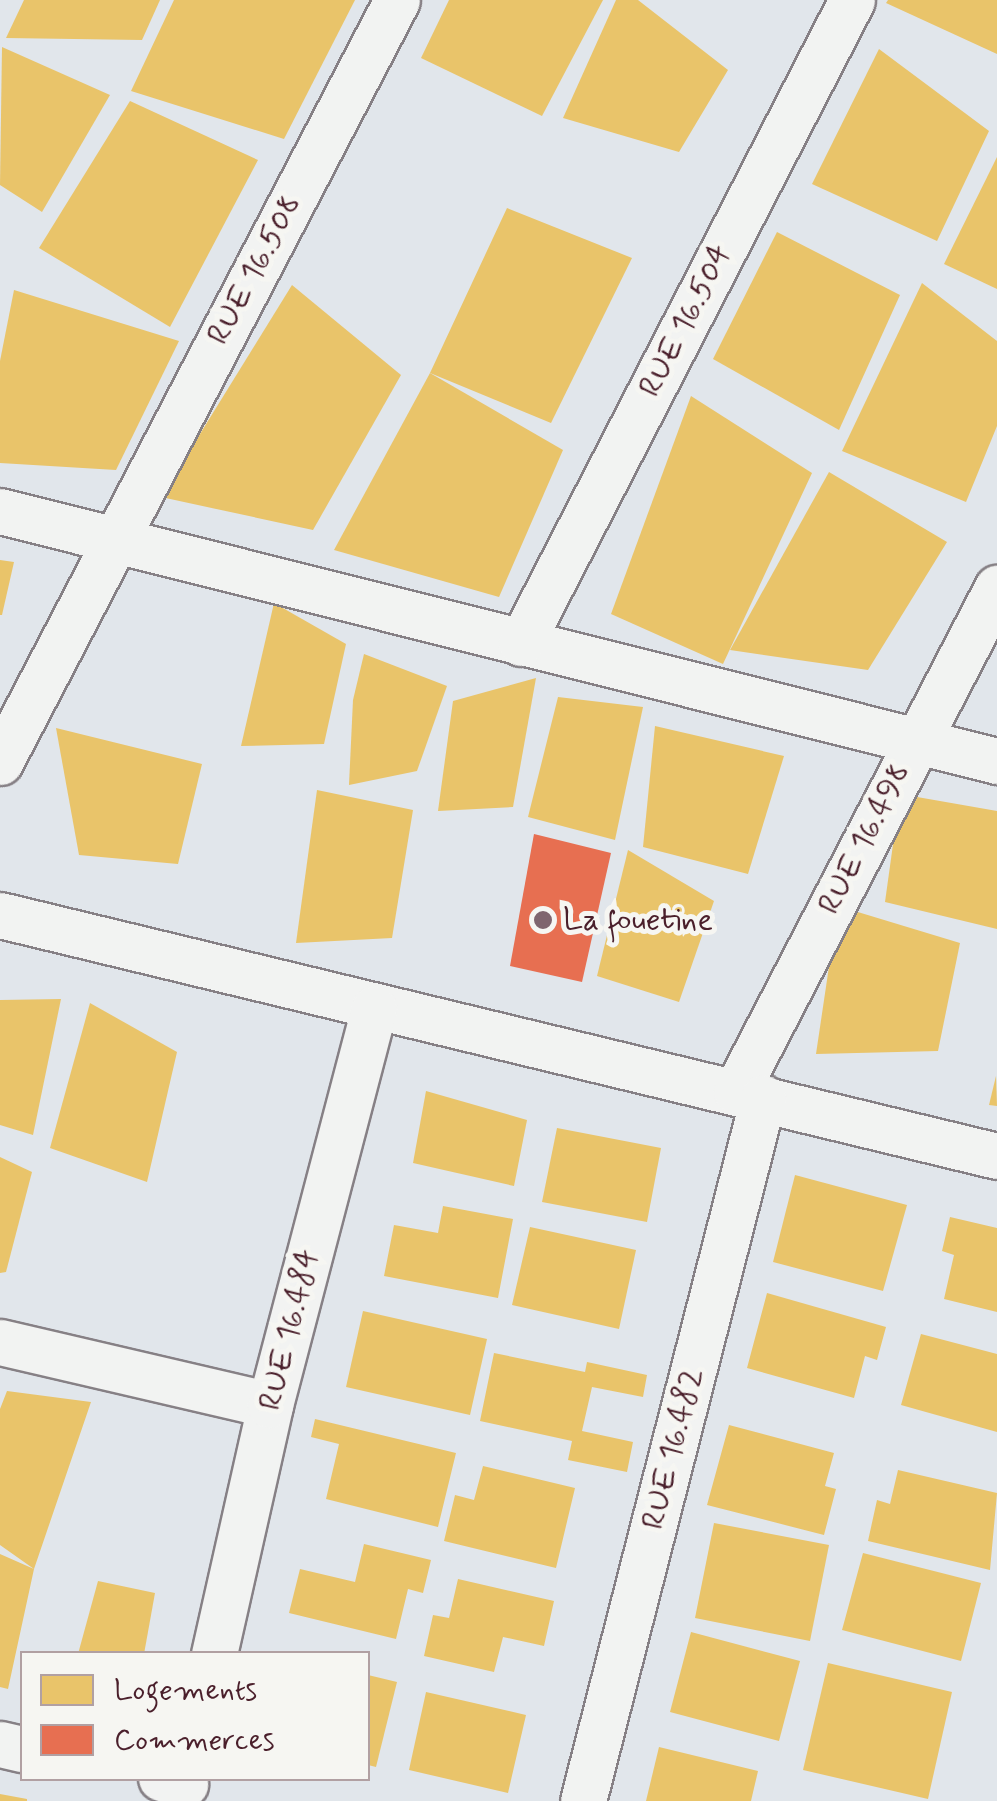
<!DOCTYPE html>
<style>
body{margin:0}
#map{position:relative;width:997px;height:1801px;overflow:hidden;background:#e1e6eb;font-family:Mynerve,sans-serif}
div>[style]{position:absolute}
.homes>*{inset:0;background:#e9c46a}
.shops>*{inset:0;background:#e76f51}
.roads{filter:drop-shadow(2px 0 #868085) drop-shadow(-2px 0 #868085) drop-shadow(0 2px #868085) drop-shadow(0 -2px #868085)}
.minor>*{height:45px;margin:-22.5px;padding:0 22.5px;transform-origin:22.5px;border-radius:22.5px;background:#f2f3f2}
.dots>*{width:28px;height:28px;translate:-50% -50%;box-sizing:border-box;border:5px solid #f6f6f2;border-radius:50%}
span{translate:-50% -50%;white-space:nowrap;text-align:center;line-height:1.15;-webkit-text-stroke:10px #f6f6f2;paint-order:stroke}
.street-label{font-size:32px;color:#4a1f2b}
.poi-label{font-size:32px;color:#4a1f2b}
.left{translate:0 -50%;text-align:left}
.legend{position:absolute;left:20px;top:1651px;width:350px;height:130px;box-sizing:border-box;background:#f6f6f2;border:2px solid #b1a0a2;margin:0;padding:12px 18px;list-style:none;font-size:30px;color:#4a1f2b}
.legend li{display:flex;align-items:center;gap:20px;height:50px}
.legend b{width:50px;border:2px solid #b1a0a2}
</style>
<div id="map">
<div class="homes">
<div style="clip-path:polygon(24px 0,160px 0,142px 40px,6px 38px)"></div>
<div style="clip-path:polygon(174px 0,355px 0,284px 139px,131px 91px)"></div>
<div style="clip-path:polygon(449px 0,603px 0,542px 116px,421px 58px)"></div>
<div style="clip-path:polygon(616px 0,638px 0,728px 70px,679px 152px,563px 118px)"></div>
<div style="clip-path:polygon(888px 0,997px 0,997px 54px,886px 3px)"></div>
<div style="clip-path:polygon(2px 47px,110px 95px,42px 212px,0 185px)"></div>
<div style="clip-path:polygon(879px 49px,989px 131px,937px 241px,812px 184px)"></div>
<div style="clip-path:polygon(130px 101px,258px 160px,170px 327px,39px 248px)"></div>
<div style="clip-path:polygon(997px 157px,997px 289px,944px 264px)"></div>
<div style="clip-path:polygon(507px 208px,632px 258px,551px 423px,430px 373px)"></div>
<div style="clip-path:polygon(777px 232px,900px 295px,839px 430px,713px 359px)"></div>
<div style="clip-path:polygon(922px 283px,997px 341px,997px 426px,966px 502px,842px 451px)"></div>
<div style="clip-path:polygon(292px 285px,401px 375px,313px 530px,161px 497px)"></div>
<div style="clip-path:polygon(14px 290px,179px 341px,116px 470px,0 463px,0 361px)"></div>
<div style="clip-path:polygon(430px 373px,563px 450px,499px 597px,334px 550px)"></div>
<div style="clip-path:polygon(691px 396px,812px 473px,723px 664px,611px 614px)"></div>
<div style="clip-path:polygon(829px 472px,947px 542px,868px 670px,730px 650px)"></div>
<div style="clip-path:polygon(0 560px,14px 562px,2px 615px,0 615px)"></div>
<div style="clip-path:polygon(274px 603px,346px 644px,324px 744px,241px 746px)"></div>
<div style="clip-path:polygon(364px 654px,447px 686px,417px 771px,349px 785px,353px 700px)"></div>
<div style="clip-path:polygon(536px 678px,513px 807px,438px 811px,453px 701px)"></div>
<div style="clip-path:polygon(558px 697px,643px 707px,615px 840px,528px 817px)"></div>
<div style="clip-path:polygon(655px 726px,784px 756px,748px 874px,643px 847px)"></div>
<div style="clip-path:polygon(56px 728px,202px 764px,178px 864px,79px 855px)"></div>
<div style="clip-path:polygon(317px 790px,413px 810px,392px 938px,296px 943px)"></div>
<div style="clip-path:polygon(900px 794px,997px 811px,997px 929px,885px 902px)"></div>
<div style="clip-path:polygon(628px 850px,714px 901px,679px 1002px,597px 976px)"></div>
<div style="clip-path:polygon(838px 906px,960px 943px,938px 1051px,816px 1054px)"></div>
<div style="clip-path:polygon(61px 999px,33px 1135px,0 1125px,0 1000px)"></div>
<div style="clip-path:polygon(90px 1003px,177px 1052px,147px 1182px,50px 1148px)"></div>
<div style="clip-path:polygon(996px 1076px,997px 1106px,989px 1105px)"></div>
<div style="clip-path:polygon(426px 1091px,527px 1120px,514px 1186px,413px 1163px)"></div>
<div style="clip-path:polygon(557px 1128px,661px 1148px,647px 1222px,542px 1202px)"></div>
<div style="clip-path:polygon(0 1157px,32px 1172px,6px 1272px,0 1273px)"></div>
<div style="clip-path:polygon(795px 1175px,907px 1205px,883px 1291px,773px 1262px)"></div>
<div style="clip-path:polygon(443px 1206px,513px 1219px,498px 1298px,384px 1276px,394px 1225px,438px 1233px)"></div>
<div style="clip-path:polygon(950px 1217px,997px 1228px,997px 1312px,944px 1299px,954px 1255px,942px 1251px)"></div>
<div style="clip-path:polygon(530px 1227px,636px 1250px,619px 1329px,512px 1305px)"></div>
<div style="clip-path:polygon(767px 1293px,886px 1327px,877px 1360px,865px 1356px,854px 1398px,747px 1368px)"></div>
<div style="clip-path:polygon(363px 1311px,487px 1339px,470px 1415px,346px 1387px)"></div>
<div style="clip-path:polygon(921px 1334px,997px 1354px,997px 1432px,901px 1405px)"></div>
<div style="clip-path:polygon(494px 1353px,585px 1372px,587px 1362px,647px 1375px,643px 1397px,592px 1387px,582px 1431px,633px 1442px,627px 1472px,568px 1460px,572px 1441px,480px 1421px)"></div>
<div style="clip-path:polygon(7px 1391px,91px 1402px,34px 1569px,8px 1689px,0 1687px,0 1554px,34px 1569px,0 1545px,0 1409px)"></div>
<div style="clip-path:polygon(315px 1419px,456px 1453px,438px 1527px,326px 1499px,339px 1444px,311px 1437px)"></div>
<div style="clip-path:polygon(729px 1425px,834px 1453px,825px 1486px,836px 1489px,824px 1535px,707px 1505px)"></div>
<div style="clip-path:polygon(483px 1466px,575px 1488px,556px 1568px,444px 1541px,455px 1495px,474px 1500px)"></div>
<div style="clip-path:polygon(898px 1470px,997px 1493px,990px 1570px,868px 1541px,877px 1500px,890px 1504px)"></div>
<div style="clip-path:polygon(714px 1523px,829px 1545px,810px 1641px,695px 1618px)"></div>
<div style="clip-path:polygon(364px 1544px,431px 1560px,423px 1593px,408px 1589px,396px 1639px,289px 1613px,300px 1569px,355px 1582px)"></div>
<div style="clip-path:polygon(863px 1553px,981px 1583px,961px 1661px,842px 1630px)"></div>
<div style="clip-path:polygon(458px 1579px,554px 1601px,544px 1646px,503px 1637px,494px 1672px,424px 1656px,433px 1615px,449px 1618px)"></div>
<div style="clip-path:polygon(98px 1581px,155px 1593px,144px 1654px,78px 1654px)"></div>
<div style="clip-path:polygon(691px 1632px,800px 1661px,779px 1741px,670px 1712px)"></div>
<div style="clip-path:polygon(828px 1663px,952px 1692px,928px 1799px,803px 1770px)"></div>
<div style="clip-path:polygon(368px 1675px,397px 1682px,376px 1767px,368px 1765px)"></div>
<div style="clip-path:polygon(426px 1692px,526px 1715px,508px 1793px,409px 1770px)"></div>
<div style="clip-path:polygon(659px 1747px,758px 1771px,751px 1801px,646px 1801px)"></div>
<div style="clip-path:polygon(0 1794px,27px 1799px,27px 1801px,0 1801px)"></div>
</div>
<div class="shops">
<div style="clip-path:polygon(534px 834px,611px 853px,582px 982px,510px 966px)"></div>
</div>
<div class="roads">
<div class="minor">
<div style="left:0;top:511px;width:1028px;rotate:14.08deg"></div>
<div style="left:521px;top:643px;width:723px;rotate:-62.76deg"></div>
<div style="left:0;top:762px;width:859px;rotate:-62.48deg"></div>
<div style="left:0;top:915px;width:1026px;rotate:13.59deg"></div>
<div style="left:736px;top:1091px;width:567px;rotate:-62.58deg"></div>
<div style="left:0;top:1342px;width:277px;rotate:13.1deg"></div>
<div style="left:214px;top:1654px;width:255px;rotate:-77.3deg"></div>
<div style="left:270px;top:1405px;width:410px;rotate:-75.3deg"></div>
<div style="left:0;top:1744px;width:23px;rotate:13deg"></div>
<div style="left:161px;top:1778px;width:25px;rotate:14deg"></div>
<div style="left:583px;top:1801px;width:726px;rotate:-75.64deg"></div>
</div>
</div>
<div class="dots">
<div style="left:543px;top:920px;background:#7f656e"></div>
</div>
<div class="street-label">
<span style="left:255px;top:270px;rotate:-62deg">RUE 16.508</span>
<span style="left:686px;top:321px;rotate:-63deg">RUE 16.504</span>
<span style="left:865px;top:839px;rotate:-63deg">RUE 16.498</span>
<span style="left:290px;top:1330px;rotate:-76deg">RUE 16.484</span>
<span style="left:673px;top:1449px;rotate:-76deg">RUE 16.482</span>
</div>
<div class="poi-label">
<span class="left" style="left:563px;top:920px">La fouetine</span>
</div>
<ul class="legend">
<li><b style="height:28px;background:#e9c46a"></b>Logements</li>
<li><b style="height:28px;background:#e76f51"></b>Commerces</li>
</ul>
</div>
